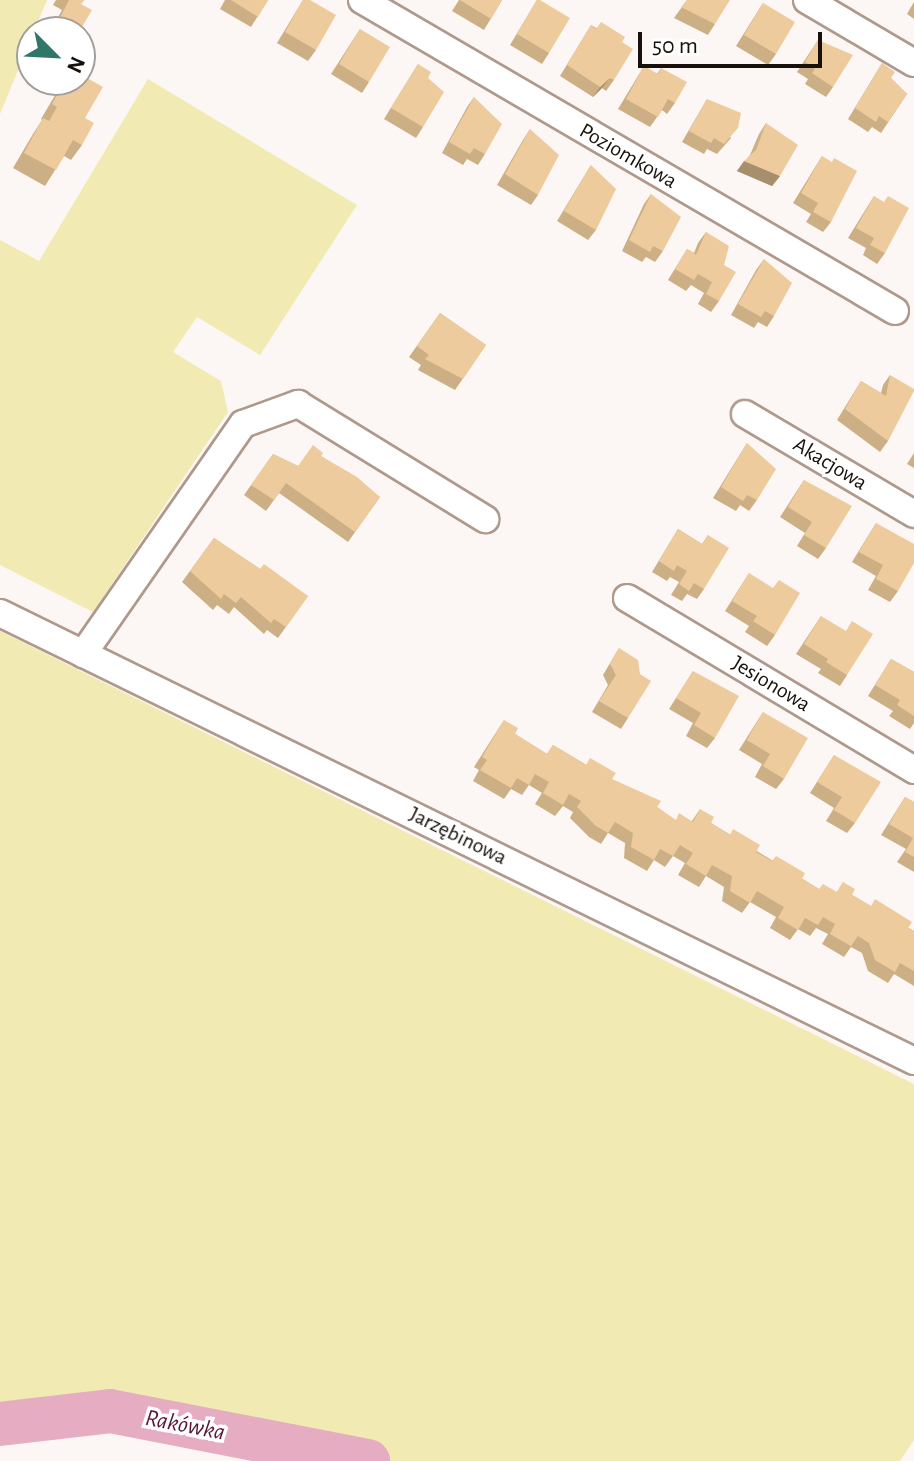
<!DOCTYPE html>
<meta charset="utf-8">
<style>
body{margin:0}
#map{position:relative;width:914px;height:1461px;overflow:hidden;background:#fcf7f4;font-family:"Alegreya Sans",sans-serif}
div>[style]{position:absolute}
.green>*{inset:0;background:#f1eab3}
.river>*{height:44px;margin:-22px;padding:0 22px;transform-origin:22px;border-radius:22px;background:#e6acc2}
.roads{filter:drop-shadow(2px 0 #af988c) drop-shadow(-2px 0 #af988c) drop-shadow(0 2px #af988c) drop-shadow(0 -2px #af988c)}
.street>*{height:26px;margin:-13px;padding:0 13px;transform-origin:13px;border-radius:13px;background:#fff}
.wall>*{inset:0;background:#cdaf86}
.shaded-wall>*{inset:0;background:#a78e6d}
.building>*{inset:0;background:#eecb9c}
span{translate:-50% -50%;white-space:nowrap;text-align:center;line-height:1.15;-webkit-text-stroke:7px #fff;paint-order:stroke}
.street-label{font-size:22px;color:#18100b}
.water-label{font-size:24px;color:#591636;font-style:italic}
.north{position:absolute;left:16px;top:16px;width:80px;height:80px;box-sizing:border-box;background:#fff;border:2px solid #a39f9d;border-radius:50%;rotate:114deg;font-size:22px;font-weight:700;line-height:32px;text-align:center;color:#18100b}
.north::after{content:'';display:block;margin:auto;width:28px;height:36px;background:#30766b;clip-path:polygon(50% 0,100% 100%,50% 72%,0 100%)}
.scale{position:absolute;left:638px;top:32px;width:184px;height:36px;box-sizing:border-box;border:4px solid #18100b;border-top:0;padding-left:10px;font-size:24px;line-height:28px;white-space:nowrap;color:#18100b;-webkit-text-stroke:6px #fff;paint-order:stroke}
</style>
<div id="map">
<div class="green">
<div style="clip-path:polygon(0 0,47px 0,0 114px)"></div>
<div style="clip-path:polygon(148px 79px,357px 205px,260px 355px,197px 317px,173px 352px,221px 381px,228px 412px,93px 612px,0 565px,0 240px,39px 261px)"></div>
<div style="clip-path:polygon(0 631px,914px 1084px,914px 1440px,900px 1461px,368px 1461px,111px 1411px,0 1424px)"></div>
</div>
<div class="river">
<div style="left:0;top:1424px;width:111px;rotate:-6.7deg"></div>
<div style="left:110px;top:1411px;width:263px;rotate:11deg"></div>
</div>
<div class="roads">
<div class="street">
<div style="left:362px;top:0;width:617px;rotate:30.26deg"></div>
<div style="left:807px;top:0;width:124px;rotate:30.5deg"></div>
<div style="left:745px;top:414px;width:196px;rotate:30.6deg"></div>
<div style="left:627px;top:598px;width:335px;rotate:30.9deg"></div>
<div style="left:0;top:613px;width:1018px;rotate:26.11deg"></div>
<div style="left:83px;top:654px;width:280px;rotate:-55.2deg"></div>
<div style="left:243px;top:424px;width:59px;rotate:-20deg"></div>
<div style="left:298px;top:404px;width:220px;rotate:31.6deg"></div>
</div>
</div>
<div class="wall">
<div style="clip-path:polygon(56px 0,84px 0,81px 4px,79px 32px,50px 32px,62px 10px,53px 5px)"></div>
<div style="clip-path:polygon(225px 0,268px 0,251px 27px,220px 9px)"></div>
<div style="clip-path:polygon(303px 0,316px 50px,308px 61px,277px 43px)"></div>
<div style="clip-path:polygon(459px 0,502px 0,484px 30px,452px 11px)"></div>
<div style="clip-path:polygon(537px 0,549px 53px,542px 64px,510px 45px)"></div>
<div style="clip-path:polygon(687px 0,715px 24px,708px 35px,674px 18px)"></div>
<div style="clip-path:polygon(914px 2px,914px 19px,907px 14px)"></div>
<div style="clip-path:polygon(763px 3px,776px 54px,768px 65px,736px 46px)"></div>
<div style="clip-path:polygon(591px 25px,622px 42px,614px 80px,606px 91px,602px 88px,593px 97px,560px 76px)"></div>
<div style="clip-path:polygon(360px 29px,369px 82px,362px 93px,331px 74px)"></div>
<div style="clip-path:polygon(818px 40px,833px 87px,826px 97px,805px 84px,808px 79px,797px 72px)"></div>
<div style="clip-path:polygon(882px 63px,891px 78px,907px 94px,881px 133px,872px 127px,868px 132px,848px 119px)"></div>
<div style="clip-path:polygon(418px 64px,428px 78px,423px 127px,416px 138px,384px 119px)"></div>
<div style="clip-path:polygon(644px 66px,657px 74px,661px 68px,675px 103px,667px 114px,662px 110px,650px 127px,618px 109px)"></div>
<div style="clip-path:polygon(64px 80px,80px 80px,85px 118px,82px 145px,71px 160px,64px 156px,45px 186px,13px 168px,33px 134px,42px 120px,41px 119px)"></div>
<div style="clip-path:polygon(474px 97px,485px 154px,478px 165px,467px 159px,463px 165px,442px 153px,467px 107px)"></div>
<div style="clip-path:polygon(707px 99px,731px 138px,717px 154px,707px 149px,704px 154px,682px 142px)"></div>
<div style="clip-path:polygon(766px 123px,780px 176px,772px 186px,737px 171px,750px 155px,759px 134px)"></div>
<div style="clip-path:polygon(530px 129px,538px 195px,531px 205px,497px 185px,523px 140px)"></div>
<div style="clip-path:polygon(822px 156px,831px 222px,823px 232px,806px 222px,811px 214px,793px 203px)"></div>
<div style="clip-path:polygon(591px 165px,596px 230px,588px 240px,557px 221px)"></div>
<div style="clip-path:polygon(651px 194px,663px 251px,655px 262px,646px 257px,642px 262px,622px 251px,644px 204px)"></div>
<div style="clip-path:polygon(874px 196px,885px 253px,877px 264px,863px 255px,866px 248px,848px 238px)"></div>
<div style="clip-path:polygon(706px 232px,724px 265px,719px 301px,711px 312px,698px 304px,704px 293px,691px 285px,686px 291px,668px 280px,687px 249px,694px 253px,698px 243px)"></div>
<div style="clip-path:polygon(764px 259px,774px 316px,767px 327px,758px 322px,754px 328px,731px 315px,756px 270px)"></div>
<div style="clip-path:polygon(440px 313px,486px 345px,455px 390px,418px 370px,421px 365px,409px 357px)"></div>
<div style="clip-path:polygon(890px 375px,888px 441px,880px 452px,837px 420px,861px 381px,881px 393px,883px 385px)"></div>
<div style="clip-path:polygon(747px 443px,757px 500px,749px 511px,740px 505px,736px 511px,713px 498px)"></div>
<div style="clip-path:polygon(914px 453px,914px 468px,907px 464px)"></div>
<div style="clip-path:polygon(273px 454px,298px 466px,321px 456px,380px 497px,348px 542px,279px 493px,266px 511px,244px 495px)"></div>
<div style="clip-path:polygon(804px 480px,826px 548px,818px 559px,797px 546px,805px 533px,780px 517px)"></div>
<div style="clip-path:polygon(876px 523px,898px 591px,890px 602px,868px 590px,876px 576px,852px 562px)"></div>
<div style="clip-path:polygon(678px 529px,702px 544px,708px 535px,704px 589px,697px 599px,687px 594px,682px 601px,671px 595px,679px 582px,670px 577px,667px 581px,652px 572px)"></div>
<div style="clip-path:polygon(214px 538px,260px 569px,308px 596px,278px 638px,267px 630px,264px 634px,234px 607px,229px 614px,217px 605px,213px 610px,182px 582px)"></div>
<div style="clip-path:polygon(749px 573px,775px 635px,767px 646px,745px 632px,749px 626px,725px 611px)"></div>
<div style="clip-path:polygon(821px 616px,847px 675px,840px 686px,818px 673px,821px 669px,796px 654px)"></div>
<div style="clip-path:polygon(619px 648px,628px 718px,621px 729px,592px 712px,608px 685px,603px 675px)"></div>
<div style="clip-path:polygon(891px 659px,914px 672px,914px 723px,910px 729px,889px 716px,893px 711px,868px 696px)"></div>
<div style="clip-path:polygon(693px 671px,715px 738px,707px 748px,686px 736px,693px 723px,669px 709px)"></div>
<div style="clip-path:polygon(763px 712px,784px 779px,776px 789px,755px 777px,762px 764px,739px 750px)"></div>
<div style="clip-path:polygon(504px 720px,515px 734px,547px 754px,553px 745px,657px 807px,675px 820px,692px 821px,700px 809px,711px 823px,819px 889px,837px 892px,843px 882px,852px 895px,914px 931px,914px 986px,894px 974px,888px 983px,868px 971px,862px 953px,851px 947px,844px 957px,822px 944px,828px 934px,816px 928px,810px 936px,798px 929px,790px 940px,770px 928px,776px 917px,750px 902px,742px 913px,722px 901px,724px 887px,706px 876px,699px 887px,678px 875px,685px 863px,673px 856px,665px 867px,654px 860px,647px 871px,624px 858px,625px 843px,608px 833px,601px 844px,589px 837px,570px 818px,573px 812px,563px 806px,555px 816px,535px 804px,542px 793px,529px 785px,522px 795px,511px 789px,504px 799px,473px 781px,479px 770px,474px 767px)"></div>
<div style="clip-path:polygon(834px 755px,855px 823px,847px 833px,826px 821px,834px 808px,810px 793px)"></div>
<div style="clip-path:polygon(905px 797px,914px 802px,914px 872px,897px 862px,906px 849px,881px 835px)"></div>
</div>
<div class="shaded-wall">
<div style="clip-path:polygon(610px 78px,602px 88px,593px 97px,600px 87px)"></div>
<div style="clip-path:polygon(744px 161px,780px 176px,772px 186px,737px 171px)"></div>
</div>
<div class="building">
<div style="clip-path:polygon(69px 0,84px 0,81px 4px,92px 10px,79px 32px,53px 32px)"></div>
<div style="clip-path:polygon(231px 0,268px 0,258px 17px)"></div>
<div style="clip-path:polygon(303px 0,310px 0,336px 15px,316px 50px,285px 32px)"></div>
<div style="clip-path:polygon(460px 0,502px 0,491px 19px)"></div>
<div style="clip-path:polygon(537px 0,540px 0,570px 18px,549px 53px,517px 34px)"></div>
<div style="clip-path:polygon(687px 0,730px 0,715px 24px,681px 7px)"></div>
<div style="clip-path:polygon(763px 3px,795px 22px,776px 54px,744px 35px)"></div>
<div style="clip-path:polygon(601px 22px,625px 37px,622px 42px,633px 49px,614px 80px,610px 78px,600px 87px,567px 65px,591px 25px,596px 29px)"></div>
<div style="clip-path:polygon(360px 29px,390px 47px,369px 82px,339px 64px)"></div>
<div style="clip-path:polygon(818px 40px,853px 55px,833px 87px,812px 73px,815px 69px,805px 62px)"></div>
<div style="clip-path:polygon(882px 63px,895px 72px,891px 78px,907px 94px,888px 122px,879px 116px,876px 122px,855px 108px)"></div>
<div style="clip-path:polygon(418px 64px,431px 72px,428px 78px,444px 92px,423px 127px,391px 108px)"></div>
<div style="clip-path:polygon(644px 66px,658px 74px,661px 68px,687px 82px,675px 103px,668px 99px,658px 117px,626px 99px)"></div>
<div style="clip-path:polygon(80px 74px,103px 87px,85px 118px,94px 123px,82px 145px,73px 140px,56px 170px,24px 153px,43px 118px,49px 121px,57px 107px,52px 104px,65px 80px,80px 80px)"></div>
<div style="clip-path:polygon(474px 97px,502px 124px,485px 154px,474px 148px,470px 154px,449px 142px)"></div>
<div style="clip-path:polygon(707px 99px,741px 113px,738px 128px,724px 144px,714px 138px,711px 143px,689px 131px)"></div>
<div style="clip-path:polygon(766px 123px,798px 145px,780px 176px,744px 161px,756px 150px)"></div>
<div style="clip-path:polygon(530px 129px,559px 155px,538px 195px,505px 174px)"></div>
<div style="clip-path:polygon(822px 156px,832px 162px,834px 158px,857px 171px,831px 222px,813px 212px,818px 203px,801px 193px)"></div>
<div style="clip-path:polygon(591px 165px,616px 189px,596px 230px,564px 211px)"></div>
<div style="clip-path:polygon(651px 194px,681px 217px,663px 251px,653px 246px,650px 252px,629px 240px)"></div>
<div style="clip-path:polygon(874px 196px,884px 202px,888px 196px,909px 208px,885px 253px,870px 245px,874px 238px,856px 228px)"></div>
<div style="clip-path:polygon(706px 232px,729px 246px,724px 265px,736px 272px,719px 301px,706px 294px,712px 282px,698px 274px,694px 280px,675px 269px,687px 249px,696px 255px)"></div>
<div style="clip-path:polygon(764px 259px,792px 283px,774px 316px,765px 311px,761px 317px,738px 304px)"></div>
<div style="clip-path:polygon(440px 313px,486px 345px,463px 379px,425px 359px,429px 355px,417px 346px)"></div>
<div style="clip-path:polygon(890px 375px,914px 389px,914px 391px,888px 441px,845px 409px,861px 381px,886px 396px)"></div>
<div style="clip-path:polygon(747px 443px,776px 469px,757px 500px,747px 495px,743px 501px,721px 487px)"></div>
<div style="clip-path:polygon(313px 445px,323px 453px,321px 456px,357px 477px,380px 497px,355px 532px,286px 483px,274px 500px,251px 485px,273px 454px,298px 466px)"></div>
<div style="clip-path:polygon(804px 480px,852px 506px,826px 548px,804px 535px,812px 522px,788px 507px)"></div>
<div style="clip-path:polygon(876px 523px,914px 544px,914px 563px,898px 591px,876px 579px,883px 565px,859px 552px)"></div>
<div style="clip-path:polygon(678px 529px,702px 544px,708px 535px,729px 548px,704px 589px,694px 583px,689px 591px,679px 584px,687px 571px,677px 565px,674px 571px,659px 561px)"></div>
<div style="clip-path:polygon(214px 538px,260px 569px,264px 564px,308px 596px,286px 627px,274px 619px,271px 623px,241px 597px,236px 603px,224px 594px,221px 599px,190px 571px)"></div>
<div style="clip-path:polygon(749px 573px,773px 588px,779px 580px,800px 593px,775px 635px,753px 621px,757px 616px,732px 601px)"></div>
<div style="clip-path:polygon(821px 616px,846px 631px,852px 621px,873px 634px,847px 675px,826px 662px,828px 659px,804px 644px)"></div>
<div style="clip-path:polygon(619px 648px,638px 660px,640px 674px,651px 681px,628px 718px,599px 701px,616px 675px,610px 664px)"></div>
<div style="clip-path:polygon(891px 659px,914px 672px,914px 716px,897px 705px,900px 700px,875px 685px)"></div>
<div style="clip-path:polygon(693px 671px,739px 696px,715px 738px,694px 725px,701px 713px,676px 698px)"></div>
<div style="clip-path:polygon(763px 712px,808px 738px,784px 779px,763px 766px,770px 754px,747px 740px)"></div>
<div style="clip-path:polygon(504px 720px,518px 728px,515px 734px,547px 754px,553px 745px,586px 765px,590px 758px,616px 773px,612px 779px,661px 801px,657px 807px,676px 820px,679px 813px,693px 822px,700px 809px,714px 817px,711px 823px,730px 835px,733px 829px,760px 845px,756px 852px,772px 861px,776px 856px,805px 873px,802px 879px,819px 889px,823px 884px,837px 892px,843px 882px,855px 889px,852px 895px,871px 906px,875px 899px,912px 922px,908px 928px,914px 931px,914px 971px,900px 963px,895px 972px,875px 960px,869px 943px,858px 936px,851px 946px,830px 934px,835px 924px,823px 917px,818px 925px,805px 918px,798px 930px,778px 918px,784px 907px,757px 891px,750px 903px,730px 891px,732px 876px,712px 865px,706px 876px,686px 864px,693px 853px,680px 845px,673px 856px,660px 849px,654px 860px,631px 847px,633px 833px,615px 822px,608px 833px,596px 826px,577px 807px,581px 801px,569px 794px,563px 805px,543px 793px,549px 782px,535px 774px,529px 785px,517px 778px,511px 788px,480px 770px,487px 760px,482px 757px)"></div>
<div style="clip-path:polygon(834px 755px,881px 782px,855px 823px,834px 810px,842px 797px,817px 782px)"></div>
<div style="clip-path:polygon(905px 797px,914px 802px,914px 857px,905px 852px,913px 838px,889px 824px)"></div>
</div>
<div class="street-label">
<span style="left:628px;top:156px;rotate:30deg">Poziomkowa</span>
<span style="left:830px;top:464px;rotate:31deg">Akacjowa</span>
<span style="left:771px;top:684px;rotate:31deg">Jesionowa</span>
<span style="left:458px;top:836px;rotate:26deg">Jarzębinowa</span>
</div>
<div class="water-label">
<span style="left:185px;top:1426px;rotate:11deg">Rakówka</span>
</div>
<div class="north">N</div>
<div class="scale">50 m</div>
</div>
